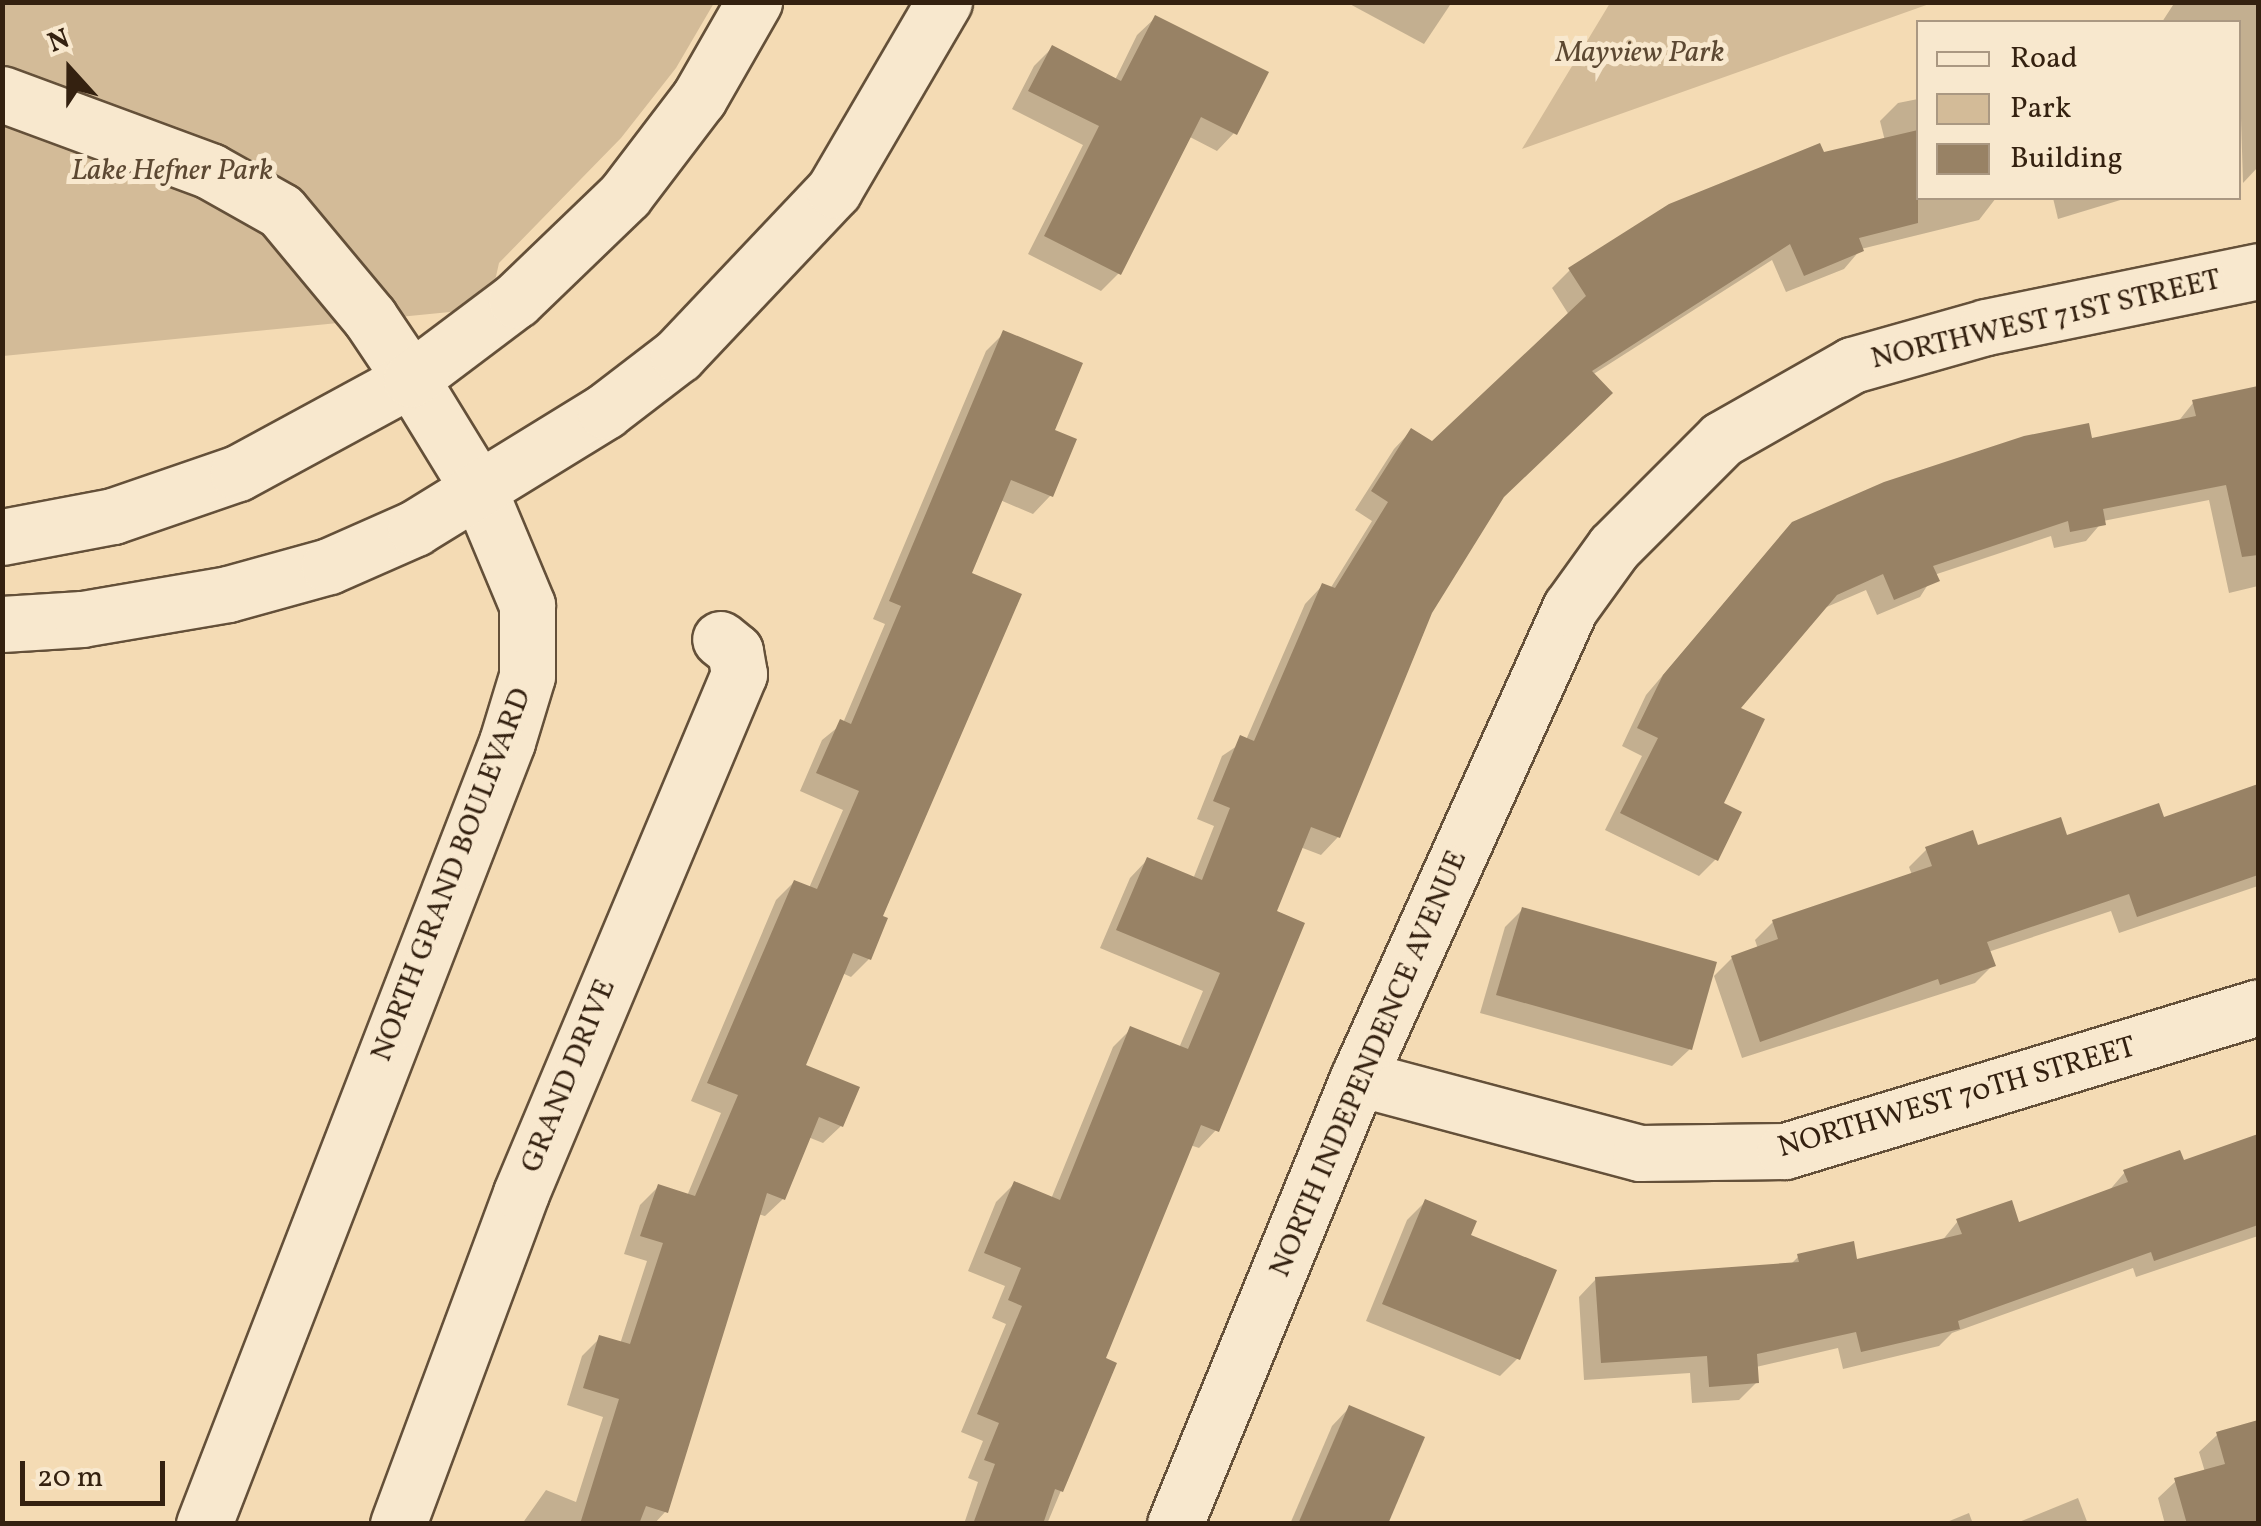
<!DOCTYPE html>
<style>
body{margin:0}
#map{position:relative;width:2261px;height:1526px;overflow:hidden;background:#f4dbb4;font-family:Vollkorn,serif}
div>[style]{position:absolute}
.green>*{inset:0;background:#d3bb98}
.shadow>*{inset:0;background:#0003}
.building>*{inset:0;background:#988265}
.roads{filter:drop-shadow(2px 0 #645039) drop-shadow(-2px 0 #645039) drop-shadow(0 2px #645039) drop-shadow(0 -2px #645039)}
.minor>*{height:55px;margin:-27.5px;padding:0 27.5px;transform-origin:27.5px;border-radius:27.5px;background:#f8e8ce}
span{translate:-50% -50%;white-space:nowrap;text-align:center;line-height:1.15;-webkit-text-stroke:10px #f8e8ce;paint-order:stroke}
.park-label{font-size:30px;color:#5c4832;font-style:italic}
.street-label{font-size:30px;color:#342110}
.frame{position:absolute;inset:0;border:5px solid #342110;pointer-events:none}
.legend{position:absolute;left:1916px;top:20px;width:325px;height:180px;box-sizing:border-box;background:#f8e8ce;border:2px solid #aa9882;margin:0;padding:12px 18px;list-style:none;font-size:30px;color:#342110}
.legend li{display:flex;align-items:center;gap:20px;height:50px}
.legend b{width:50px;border:2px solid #aa9882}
.north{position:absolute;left:20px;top:20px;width:100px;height:100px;-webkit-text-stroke:8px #f8e8ce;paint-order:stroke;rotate:339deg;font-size:28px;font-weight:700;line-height:40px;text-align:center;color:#342110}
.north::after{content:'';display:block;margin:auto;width:35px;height:45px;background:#342110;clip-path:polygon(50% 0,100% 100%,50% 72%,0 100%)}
.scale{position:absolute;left:20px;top:1461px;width:145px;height:45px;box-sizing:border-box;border:5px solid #342110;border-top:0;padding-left:12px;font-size:30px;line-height:35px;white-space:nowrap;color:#342110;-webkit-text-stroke:8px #f8e8ce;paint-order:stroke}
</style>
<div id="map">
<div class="green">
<div style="clip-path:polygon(3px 3px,714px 3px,676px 68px,621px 138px,499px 263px,495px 281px,471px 303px,450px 312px,3px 356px)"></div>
<div style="clip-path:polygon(1610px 3px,1610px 2px,1932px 3px,1522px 149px)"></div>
</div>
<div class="shadow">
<div style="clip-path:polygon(1346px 2px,1452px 2px,1424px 44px)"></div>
<div style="clip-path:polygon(2175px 2px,2258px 2px,2258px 167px,2243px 183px,2238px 22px,2162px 22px)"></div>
<div style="clip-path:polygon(1155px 18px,1234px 133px,1217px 151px,1188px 136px,1119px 273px,1101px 291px,1028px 254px,1083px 145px,1012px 109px,1034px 66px,1052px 48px,1115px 80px,1137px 35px)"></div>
<div style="clip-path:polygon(1918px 99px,1918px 198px,1996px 198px,1979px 220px,1861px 249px,1844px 269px,1786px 292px,1772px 260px,1592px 375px,1500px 498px,1430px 611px,1338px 837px,1321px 855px,1300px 847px,1274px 912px,1216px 1130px,1199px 1148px,1190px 1145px,1103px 1360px,1114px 1364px,1047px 1524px,964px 1524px,978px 1482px,968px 1478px,983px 1441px,961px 1432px,1006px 1324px,992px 1318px,1005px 1286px,968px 1271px,996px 1202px,1014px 1184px,1051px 1199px,1113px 1047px,1131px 1029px,1179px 1048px,1203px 991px,1100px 948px,1130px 878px,1147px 860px,1193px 879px,1214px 826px,1197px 819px,1222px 756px,1246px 740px,1305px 604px,1322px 586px,1330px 589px,1372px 521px,1355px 510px,1394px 449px,1411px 431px,1433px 444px,1569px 315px,1552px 288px,1570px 270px,1822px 155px,1885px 141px,1880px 121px,1898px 103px)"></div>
<div style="clip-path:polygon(2053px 198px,2127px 198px,2058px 219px)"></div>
<div style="clip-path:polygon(1004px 333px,1052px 432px,1073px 440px,1050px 496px,1033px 514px,1000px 500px,969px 575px,869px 959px,851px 977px,842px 973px,803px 1066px,841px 1126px,823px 1143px,808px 1137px,783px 1199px,765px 1216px,758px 1214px,666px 1511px,654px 1524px,522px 1524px,546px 1490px,576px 1502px,603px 1417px,567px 1405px,582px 1356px,600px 1338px,620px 1344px,647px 1261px,624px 1254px,640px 1205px,658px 1187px,687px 1196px,721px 1113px,691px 1101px,776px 900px,794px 882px,809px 888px,843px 810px,800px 791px,822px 740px,843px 723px,885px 624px,873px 619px,986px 351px)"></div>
<div style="clip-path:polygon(2258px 388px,2258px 586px,2229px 593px,2209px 500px,2103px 521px,2086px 541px,2054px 548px,2051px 536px,1934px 575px,1920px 597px,1877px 615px,1866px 590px,1822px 609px,1737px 708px,1716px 859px,1699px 876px,1605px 830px,1642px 756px,1622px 746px,1646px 695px,1776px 542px,2090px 441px,2177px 423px,2193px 403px)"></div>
<div style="clip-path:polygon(2258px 787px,2258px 886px,2119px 933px,2111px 911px,1988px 952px,1993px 965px,1975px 983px,1742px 1058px,1714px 976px,1732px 958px,1758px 949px,1755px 940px,1773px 922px,1912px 875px,1909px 867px,1927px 849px,2065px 838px,2162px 820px)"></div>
<div style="clip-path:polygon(1522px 910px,1690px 1049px,1672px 1066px,1480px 1013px,1505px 927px)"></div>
<div style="clip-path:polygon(2258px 1136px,2258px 1236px,2136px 1277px,2133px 1268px,1952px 1333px,1939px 1346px,1843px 1369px,1838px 1348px,1756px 1367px,1757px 1382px,1739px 1400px,1692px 1403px,1690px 1373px,1584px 1380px,1579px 1297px,1596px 1279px,1789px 1266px,1798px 1257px,1856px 1262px,1941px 1242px,1958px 1221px,2018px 1225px,2108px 1192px,2125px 1172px,2182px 1163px)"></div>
<div style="clip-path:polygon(1425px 1202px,1468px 1236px,1518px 1358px,1500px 1376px,1366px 1321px,1407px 1220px)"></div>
<div style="clip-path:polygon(1349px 1408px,1385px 1524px,1290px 1524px,1332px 1426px)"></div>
<div style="clip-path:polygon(2258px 1423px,2258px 1524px,2165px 1524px,2158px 1498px,2176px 1481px,2205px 1472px,2199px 1452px,2217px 1435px)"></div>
<div style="clip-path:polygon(2078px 1498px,2088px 1524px,2014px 1524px)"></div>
<div style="clip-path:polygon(1969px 1513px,1973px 1524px,1942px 1524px)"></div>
</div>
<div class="building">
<div style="clip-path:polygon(1155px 15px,1269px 72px,1237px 135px,1201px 117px,1121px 275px,1044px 236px,1099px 126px,1028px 91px,1052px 45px,1121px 81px)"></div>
<div style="clip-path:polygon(1918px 130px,1918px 223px,1859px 238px,1864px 251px,1804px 276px,1790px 244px,1592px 371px,1613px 393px,1504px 497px,1432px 613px,1340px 838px,1311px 827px,1277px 911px,1305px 923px,1219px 1132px,1201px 1125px,1106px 1358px,1117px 1363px,1063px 1492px,1055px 1489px,1043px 1524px,973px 1524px,995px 1464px,984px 1460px,999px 1423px,977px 1414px,1022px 1306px,1008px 1300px,1021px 1268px,984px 1253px,1014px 1181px,1060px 1200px,1130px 1026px,1188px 1049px,1220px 973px,1116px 930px,1147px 857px,1202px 880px,1230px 808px,1213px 801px,1240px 735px,1254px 741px,1322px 583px,1335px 588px,1388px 502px,1371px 491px,1411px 428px,1432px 441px,1586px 296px,1568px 268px,1669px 204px,1820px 143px,1824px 152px)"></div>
<div style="clip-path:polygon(1003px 330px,1083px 363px,1055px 430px,1077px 439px,1053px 497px,1011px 480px,972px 573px,1022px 594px,883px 916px,888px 918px,871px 960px,853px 953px,806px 1065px,860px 1087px,843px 1127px,819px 1117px,785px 1200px,767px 1193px,668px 1513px,646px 1506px,639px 1524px,580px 1524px,619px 1399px,583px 1388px,599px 1335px,630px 1344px,663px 1243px,640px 1236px,658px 1184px,695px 1196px,738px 1095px,707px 1083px,794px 880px,817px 889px,859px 791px,816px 773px,840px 719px,851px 724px,901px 606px,889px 601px)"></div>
<div style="clip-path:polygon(2258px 386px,2258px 555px,2242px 557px,2226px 485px,2103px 509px,2106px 525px,2070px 532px,2068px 521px,1933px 566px,1940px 581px,1894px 600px,1883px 574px,1837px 595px,1741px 708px,1765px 719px,1724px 803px,1742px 812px,1718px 861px,1620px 813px,1658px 738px,1637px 728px,1663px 675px,1792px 522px,1884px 482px,2024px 436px,2089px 423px,2092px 438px,2196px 416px,2192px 400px)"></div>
<div style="clip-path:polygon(2258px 784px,2258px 875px,2137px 917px,2129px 894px,1987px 942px,1996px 966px,1940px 985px,1938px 979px,1760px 1042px,1731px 956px,1778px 939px,1772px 920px,1932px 866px,1925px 847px,1973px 830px,1978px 845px,2061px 817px,2067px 835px,2159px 803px,2164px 817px)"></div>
<div style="clip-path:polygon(1522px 907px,1717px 962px,1692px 1050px,1496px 995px)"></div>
<div style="clip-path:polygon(2258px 1134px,2258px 1225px,2154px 1261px,2151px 1252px,1958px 1321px,1960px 1329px,1861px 1352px,1856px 1332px,1757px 1354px,1759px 1383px,1709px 1387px,1707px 1356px,1601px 1363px,1595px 1277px,1799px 1262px,1797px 1254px,1854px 1241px,1857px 1259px,1962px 1234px,1956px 1219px,2012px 1200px,2019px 1222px,2128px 1182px,2123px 1170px,2180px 1150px,2184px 1160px)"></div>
<div style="clip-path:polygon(1425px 1199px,1477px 1221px,1471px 1235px,1557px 1270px,1520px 1360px,1382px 1304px)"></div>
<div style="clip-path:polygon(1349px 1405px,1425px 1437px,1388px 1524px,1298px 1524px)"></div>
<div style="clip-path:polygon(2258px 1420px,2258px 1524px,2187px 1524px,2174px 1478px,2225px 1464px,2216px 1432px)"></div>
</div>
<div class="roads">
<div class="minor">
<div style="left:2px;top:94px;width:222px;rotate:20.3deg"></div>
<div style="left:210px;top:171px;width:81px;rotate:29.4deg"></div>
<div style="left:281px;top:211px;width:139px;rotate:50.2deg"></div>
<div style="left:370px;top:318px;width:73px;rotate:56.1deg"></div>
<div style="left:411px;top:379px;width:130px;rotate:58.5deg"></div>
<div style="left:479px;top:490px;width:125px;rotate:67.3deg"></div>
<div style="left:527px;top:605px;width:71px;rotate:90deg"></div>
<div style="left:527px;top:676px;width:69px;rotate:106.9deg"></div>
<div style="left:507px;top:742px;width:839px;rotate:111.18deg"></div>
<div style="left:2px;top:537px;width:113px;rotate:-10.7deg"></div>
<div style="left:113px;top:516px;width:132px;rotate:-19deg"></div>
<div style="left:238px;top:473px;width:197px;rotate:-28.5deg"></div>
<div style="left:411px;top:379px;width:131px;rotate:-37deg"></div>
<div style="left:516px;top:300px;width:151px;rotate:-43.9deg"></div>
<div style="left:625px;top:195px;width:122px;rotate:-52.7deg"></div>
<div style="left:699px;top:98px;width:111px;rotate:-60.2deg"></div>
<div style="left:2px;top:624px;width:80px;rotate:-3.6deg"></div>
<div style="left:82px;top:619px;width:148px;rotate:-9.7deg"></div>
<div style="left:228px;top:594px;width:105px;rotate:-15.5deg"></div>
<div style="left:329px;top:566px;width:94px;rotate:-23.8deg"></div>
<div style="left:415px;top:528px;width:223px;rotate:-31.6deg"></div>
<div style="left:605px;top:411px;width:92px;rotate:-37.5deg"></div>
<div style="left:678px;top:355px;width:227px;rotate:-46.6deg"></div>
<div style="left:834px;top:190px;width:218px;rotate:-59.7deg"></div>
<div style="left:1358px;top:1078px;width:292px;rotate:14.9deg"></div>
<div style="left:1640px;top:1153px;width:145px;rotate:-0.8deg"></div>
<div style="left:1785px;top:1151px;width:494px;rotate:-16.9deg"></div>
<div style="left:398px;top:1524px;width:353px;rotate:-69.6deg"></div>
<div style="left:521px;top:1193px;width:563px;rotate:-67.22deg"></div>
<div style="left:739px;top:674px;width:23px;rotate:-100deg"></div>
<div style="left:735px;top:651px;width:19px;rotate:-141deg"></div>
<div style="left:1175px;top:1524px;width:482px;rotate:-67.7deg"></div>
<div style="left:1358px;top:1078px;width:516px;rotate:-65.72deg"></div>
<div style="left:1570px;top:608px;width:75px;rotate:-54.2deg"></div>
<div style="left:1614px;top:547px;width:153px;rotate:-45deg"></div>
<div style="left:1722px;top:439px;width:150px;rotate:-29.6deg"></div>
<div style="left:1852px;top:365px;width:139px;rotate:-15.8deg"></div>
<div style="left:1986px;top:327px;width:278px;rotate:-11.6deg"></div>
</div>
</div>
<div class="park-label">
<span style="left:1640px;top:53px">Mayview Park</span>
<span style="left:172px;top:171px">Lake Hefner Park</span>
</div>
<div class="street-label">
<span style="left:2046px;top:320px;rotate:-13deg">NORTHWEST 71ST STREET</span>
<span style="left:452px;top:875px;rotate:-69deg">NORTH GRAND BOULEVARD</span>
<span style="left:1369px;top:1064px;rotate:-67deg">NORTH INDEPENDENCE AVENUE</span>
<span style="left:569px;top:1076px;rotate:-68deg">GRAND DRIVE</span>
<span style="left:1957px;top:1098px;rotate:-16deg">NORTHWEST 70TH STREET</span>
</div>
<div class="frame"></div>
<ul class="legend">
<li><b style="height:12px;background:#f8e8ce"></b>Road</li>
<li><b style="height:28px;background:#d3bb98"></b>Park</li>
<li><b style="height:28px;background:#988265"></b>Building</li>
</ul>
<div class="north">N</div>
<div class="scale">20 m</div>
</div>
